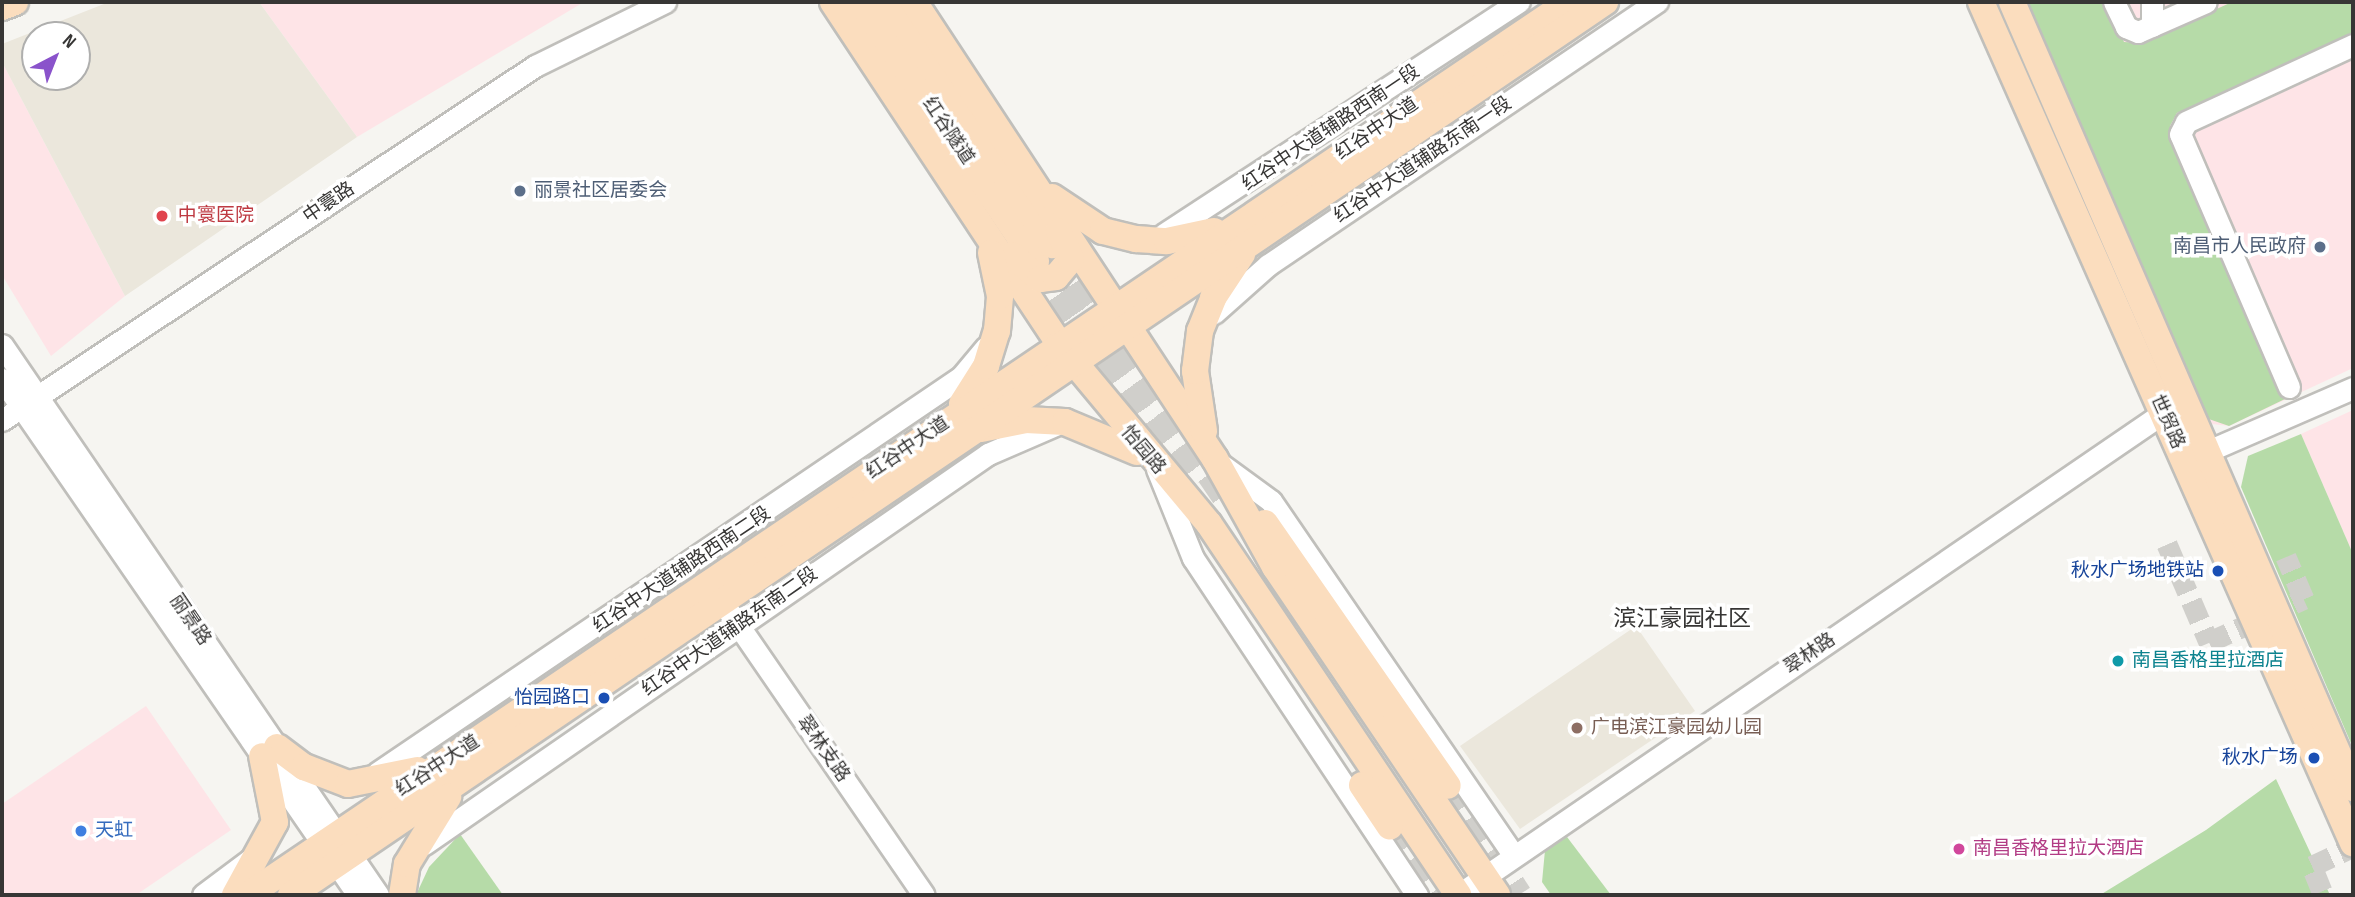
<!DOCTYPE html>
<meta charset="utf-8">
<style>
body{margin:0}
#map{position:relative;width:2355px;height:897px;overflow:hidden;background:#f6f5f1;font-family:"Sofia Sans Condensed","Noto Sans SC",sans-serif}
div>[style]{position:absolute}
.commercial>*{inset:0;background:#fee4e7}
.built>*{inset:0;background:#ebe7dc}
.green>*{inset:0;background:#b6dba8}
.minor-tunnel>*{height:21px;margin-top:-10.5px;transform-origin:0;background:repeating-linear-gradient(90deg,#d0cfcb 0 21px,transparent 0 31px)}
.major-tunnel>*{height:26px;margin-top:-13px;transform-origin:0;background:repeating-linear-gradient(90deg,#d0cfcb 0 26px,transparent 0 39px)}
.roads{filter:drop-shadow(2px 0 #c0bfbb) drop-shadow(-2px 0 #c0bfbb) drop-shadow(0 2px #c0bfbb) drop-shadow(0 -2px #c0bfbb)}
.minor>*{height:21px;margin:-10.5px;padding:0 10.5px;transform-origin:10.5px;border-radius:10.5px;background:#fff}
.major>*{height:26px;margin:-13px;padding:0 13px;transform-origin:13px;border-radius:13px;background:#fbddbe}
.dots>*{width:19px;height:19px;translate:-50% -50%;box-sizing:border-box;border:4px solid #fff;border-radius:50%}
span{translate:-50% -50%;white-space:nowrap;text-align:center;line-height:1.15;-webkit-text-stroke:7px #fff;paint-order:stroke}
.street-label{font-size:19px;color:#373635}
.service-label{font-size:19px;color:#4e5e75}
.left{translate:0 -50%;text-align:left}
.right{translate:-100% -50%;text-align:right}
.health-label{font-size:19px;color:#be3a42}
.transit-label{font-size:19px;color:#164399}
.culture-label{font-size:19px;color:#0d838f}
.education-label{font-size:19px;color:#785e54}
.shop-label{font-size:19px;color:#366cbe}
.hotel-label{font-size:19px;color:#b23c85}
.quarter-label{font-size:23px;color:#373635}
.frame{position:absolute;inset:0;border:4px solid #373635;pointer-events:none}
.north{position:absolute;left:21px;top:21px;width:70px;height:70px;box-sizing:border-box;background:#fff;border:2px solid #afafae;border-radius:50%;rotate:42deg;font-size:19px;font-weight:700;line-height:28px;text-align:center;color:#373635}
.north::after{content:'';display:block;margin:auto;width:24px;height:32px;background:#8a53cb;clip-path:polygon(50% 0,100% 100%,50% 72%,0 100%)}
</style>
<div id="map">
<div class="commercial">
<div style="clip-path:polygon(259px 2px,584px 2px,357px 137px)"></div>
<div style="clip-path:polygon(2017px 2px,2353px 2px,2353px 368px,2229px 426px,2212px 424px)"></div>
<div style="clip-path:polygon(2px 62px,125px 296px,51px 356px,2px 275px)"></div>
<div style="clip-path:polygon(2353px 410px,2353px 554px,2301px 434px)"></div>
<div style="clip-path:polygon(146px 706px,231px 830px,136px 895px,2px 895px,2px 804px)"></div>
</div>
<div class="built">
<div style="clip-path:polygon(evenodd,109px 2px,259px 2px,357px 137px,125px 296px,2px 62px,2px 44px,109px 2px,35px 35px,77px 35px,77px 77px,35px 77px,35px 35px)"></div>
<div style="clip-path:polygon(1636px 626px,1695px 711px,1520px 829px,1460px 746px)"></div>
</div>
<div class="green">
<div style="clip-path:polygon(2017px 2px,2106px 2px,2124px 42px,2142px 43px,2232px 2px,2353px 2px,2353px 34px,2177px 113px,2170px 126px,2285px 399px,2229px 426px,2203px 417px)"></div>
<div style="clip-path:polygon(2301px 434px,2353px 554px,2353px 748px,2241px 487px,2248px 456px)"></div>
<div style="clip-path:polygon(2276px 779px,2330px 895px,2100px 895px,2206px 830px)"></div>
<div style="clip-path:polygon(1564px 833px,1611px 895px,1551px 895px,1542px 882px,1545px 850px)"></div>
<div style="clip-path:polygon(460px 834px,503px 895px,416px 895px,429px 867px)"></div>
</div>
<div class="minor-tunnel">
<div style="left:2167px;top:544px;width:107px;rotate:66.8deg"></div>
<div style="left:2209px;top:642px;width:104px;rotate:-24.4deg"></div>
<div style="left:2304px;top:599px;width:46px;rotate:-113.2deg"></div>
<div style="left:2322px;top:891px;width:27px;rotate:-112deg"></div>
<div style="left:2312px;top:866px;width:45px;rotate:-24.9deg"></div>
</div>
<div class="major-tunnel">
<div style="left:1055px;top:249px;width:304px;rotate:55.6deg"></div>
<div style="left:1037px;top:262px;width:273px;rotate:55.6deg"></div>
<div style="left:1448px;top:786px;width:130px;rotate:56.9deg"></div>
<div style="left:1390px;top:827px;width:83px;rotate:55.3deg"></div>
</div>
<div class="roads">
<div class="minor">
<div style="left:2114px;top:2px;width:28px;rotate:64deg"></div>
<div style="left:2126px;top:27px;width:13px;rotate:23deg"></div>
<div style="left:2138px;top:32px;width:74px;rotate:-23.8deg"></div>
<div style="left:2152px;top:2px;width:24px;rotate:90deg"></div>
<div style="left:1164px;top:234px;width:424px;rotate:-33.2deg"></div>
<div style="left:1214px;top:313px;width:72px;rotate:-41.6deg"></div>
<div style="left:1268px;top:265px;width:470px;rotate:-34.1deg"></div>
<div style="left:2px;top:345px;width:666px;rotate:55.64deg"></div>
<div style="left:2px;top:379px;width:627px;rotate:55.4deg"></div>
<div style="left:2289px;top:387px;width:275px;rotate:-113.3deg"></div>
<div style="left:2180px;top:134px;width:13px;rotate:-63deg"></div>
<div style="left:2186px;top:122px;width:184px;rotate:-24.8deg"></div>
<div style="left:2px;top:420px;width:640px;rotate:-33.59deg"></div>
<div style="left:535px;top:66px;width:145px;rotate:-26.2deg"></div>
<div style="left:2192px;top:458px;width:176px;rotate:-23.5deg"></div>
<div style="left:1219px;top:463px;width:64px;rotate:36.2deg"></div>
<div style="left:1271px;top:501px;width:430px;rotate:55.6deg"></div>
<div style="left:1157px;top:469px;width:96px;rotate:68deg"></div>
<div style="left:1193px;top:558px;width:405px;rotate:56.4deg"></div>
<div style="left:723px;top:603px;width:354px;rotate:55.5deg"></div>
<div style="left:377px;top:773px;width:706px;rotate:-34.14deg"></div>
<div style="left:961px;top:377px;width:39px;rotate:-50deg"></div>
<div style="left:424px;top:844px;width:686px;rotate:-34.66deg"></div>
<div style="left:988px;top:454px;width:73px;rotate:-23.4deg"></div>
<div style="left:203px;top:895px;width:60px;rotate:-36.9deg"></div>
<div style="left:1458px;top:895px;width:854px;rotate:-34.36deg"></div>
</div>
<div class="major">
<div style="left:833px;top:2px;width:410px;rotate:56.5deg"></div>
<div style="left:1059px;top:344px;width:234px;rotate:50.2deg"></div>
<div style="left:1209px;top:524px;width:447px;rotate:56.1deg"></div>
<div style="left:861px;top:2px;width:313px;rotate:56deg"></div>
<div style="left:889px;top:2px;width:293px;rotate:56.1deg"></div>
<div style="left:914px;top:2px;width:547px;rotate:56.63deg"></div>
<div style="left:1215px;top:459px;width:124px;rotate:60.9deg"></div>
<div style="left:1275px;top:567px;width:396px;rotate:55.9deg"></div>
<div style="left:1981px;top:2px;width:920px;rotate:66.14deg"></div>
<div style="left:2012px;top:2px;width:857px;rotate:66.55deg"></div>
<div style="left:2px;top:7px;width:14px;rotate:-21deg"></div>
<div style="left:1052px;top:197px;width:61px;rotate:33.7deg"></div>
<div style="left:1103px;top:231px;width:34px;rotate:14deg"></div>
<div style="left:1136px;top:239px;width:31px;rotate:4deg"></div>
<div style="left:1167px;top:241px;width:48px;rotate:-12deg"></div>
<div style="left:1012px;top:255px;width:37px;rotate:41deg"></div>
<div style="left:1040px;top:279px;width:16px;rotate:-7deg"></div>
<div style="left:1056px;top:277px;width:23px;rotate:-50deg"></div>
<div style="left:1071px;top:259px;width:30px;rotate:-114deg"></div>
<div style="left:962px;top:404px;width:45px;rotate:-57.7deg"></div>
<div style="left:986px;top:366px;width:37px;rotate:-73deg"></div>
<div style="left:997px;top:331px;width:35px;rotate:-85deg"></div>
<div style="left:1000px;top:296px;width:44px;rotate:-101.8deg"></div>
<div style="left:981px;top:429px;width:46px;rotate:-11.3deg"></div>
<div style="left:1026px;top:420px;width:39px;rotate:3deg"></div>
<div style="left:1065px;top:422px;width:78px;rotate:22.6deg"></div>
<div style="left:1204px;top:431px;width:61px;rotate:-98.5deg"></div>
<div style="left:1195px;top:371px;width:40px;rotate:-82.9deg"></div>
<div style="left:1200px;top:331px;width:35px;rotate:-68deg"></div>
<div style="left:1213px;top:298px;width:53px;rotate:-56.6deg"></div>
<div style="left:1265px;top:523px;width:320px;rotate:55.2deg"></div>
<div style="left:277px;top:747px;width:34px;rotate:37deg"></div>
<div style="left:304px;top:767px;width:47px;rotate:21.1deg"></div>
<div style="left:348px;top:784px;width:71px;rotate:-11.3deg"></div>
<div style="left:1362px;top:785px;width:50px;rotate:56.3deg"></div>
<div style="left:235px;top:895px;width:83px;rotate:-61.3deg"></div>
<div style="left:275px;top:822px;width:67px;rotate:-101.1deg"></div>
<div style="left:248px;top:895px;width:1595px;rotate:-34.06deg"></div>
<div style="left:291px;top:895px;width:1589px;rotate:-34.2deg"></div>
<div style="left:402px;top:895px;width:31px;rotate:-81deg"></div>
<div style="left:407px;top:864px;width:79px;rotate:-58.5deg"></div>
</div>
</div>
<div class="dots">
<div style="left:520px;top:191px;background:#5c6f8a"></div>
<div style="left:162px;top:216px;background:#e0444e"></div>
<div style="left:2320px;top:247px;background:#5c6f8a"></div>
<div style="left:2218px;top:571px;background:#1a4fb4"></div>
<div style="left:2118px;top:661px;background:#0f9aa8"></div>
<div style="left:604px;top:698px;background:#1a4fb4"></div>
<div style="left:1577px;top:728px;background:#8d6e63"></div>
<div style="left:2314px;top:758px;background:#1a4fb4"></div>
<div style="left:81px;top:831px;background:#3f7fe0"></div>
<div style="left:1959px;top:849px;background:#d1479c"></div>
</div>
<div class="street-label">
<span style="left:1331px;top:128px;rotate:-34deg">红谷中大道辅路西南一段</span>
<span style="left:1377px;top:129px;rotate:-34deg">红谷中大道</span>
<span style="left:948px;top:131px;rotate:56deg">红谷隧道</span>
<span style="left:1423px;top:160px;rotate:-34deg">红谷中大道辅路东南一段</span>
<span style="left:329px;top:203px;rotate:-34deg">中寰路</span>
<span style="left:2167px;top:422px;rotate:66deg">世贸路</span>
<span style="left:908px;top:448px;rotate:-34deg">红谷中大道</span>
<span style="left:1143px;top:450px;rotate:50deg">怡园路</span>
<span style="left:682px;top:570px;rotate:-34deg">红谷中大道辅路西南二段</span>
<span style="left:190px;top:620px;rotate:56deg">丽景路</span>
<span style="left:730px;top:632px;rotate:-35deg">红谷中大道辅路东南二段</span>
<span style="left:1810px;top:654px;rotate:-34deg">翠林路</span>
<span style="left:823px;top:749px;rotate:55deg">翠林支路</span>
<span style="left:438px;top:766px;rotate:-33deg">红谷中大道</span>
</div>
<div class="service-label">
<span class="left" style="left:534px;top:191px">丽景社区居委会</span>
<span class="right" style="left:2306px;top:247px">南昌市人民政府</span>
</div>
<div class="health-label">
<span class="left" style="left:178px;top:216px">中寰医院</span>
</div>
<div class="transit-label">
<span class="right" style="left:2204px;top:571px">秋水广场地铁站</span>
<span class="right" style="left:590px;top:698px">怡园路口</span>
<span class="right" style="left:2298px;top:758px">秋水广场</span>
</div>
<div class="culture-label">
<span class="left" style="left:2132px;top:661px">南昌香格里拉酒店</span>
</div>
<div class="education-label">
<span class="left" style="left:1591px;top:728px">广电滨江豪园幼儿园</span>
</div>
<div class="shop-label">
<span class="left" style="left:95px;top:831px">天虹</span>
</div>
<div class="hotel-label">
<span class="left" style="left:1973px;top:849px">南昌香格里拉大酒店</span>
</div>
<div class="quarter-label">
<span style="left:1682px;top:619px">滨江豪园社区</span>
</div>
<div class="frame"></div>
<div class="north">N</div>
</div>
